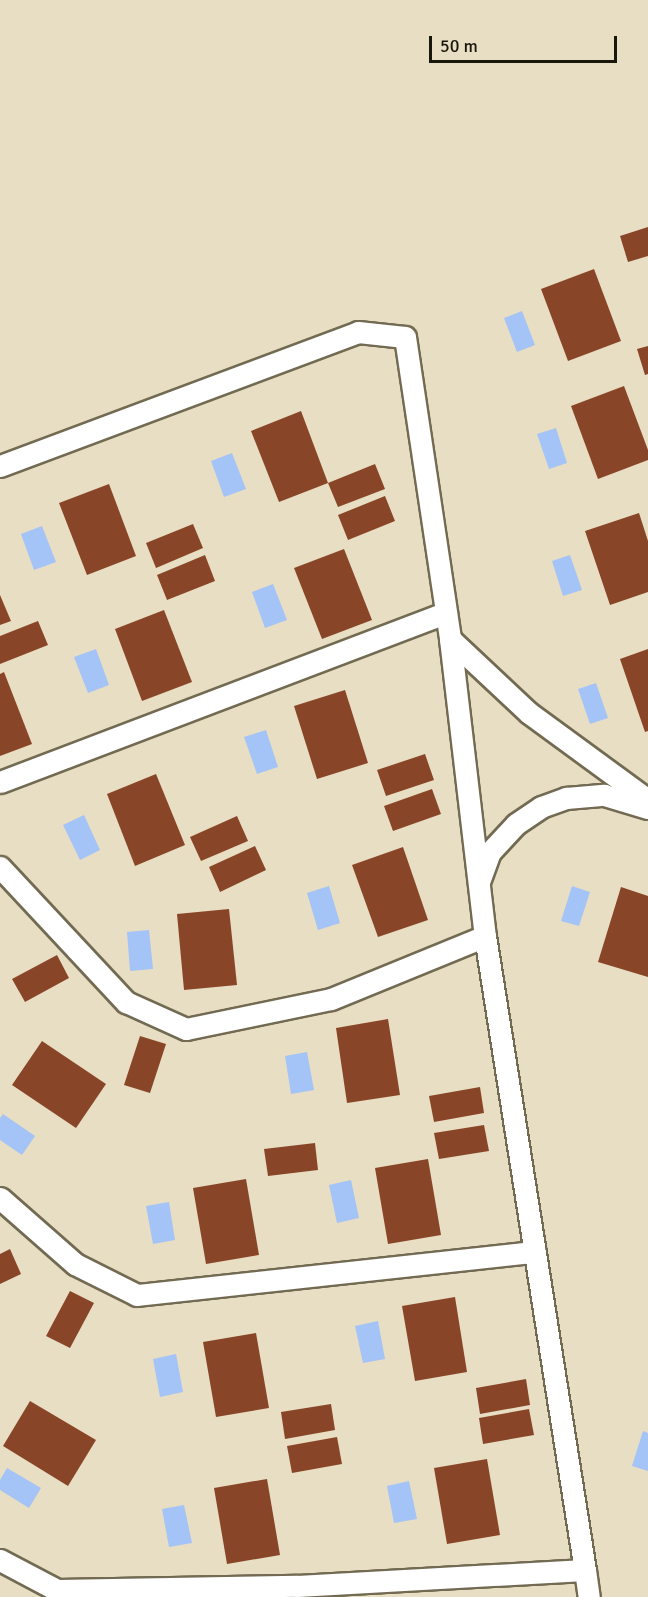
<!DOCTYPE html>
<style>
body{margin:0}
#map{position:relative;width:648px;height:1597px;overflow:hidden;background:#e8dec3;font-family:Signika,sans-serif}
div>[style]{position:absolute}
.water>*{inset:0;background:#a4c3f7}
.building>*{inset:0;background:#894527}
.roads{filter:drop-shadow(2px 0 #726a52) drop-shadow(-2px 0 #726a52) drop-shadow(0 2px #726a52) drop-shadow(0 -2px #726a52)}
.street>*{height:21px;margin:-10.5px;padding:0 10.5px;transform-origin:10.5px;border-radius:10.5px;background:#fff}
span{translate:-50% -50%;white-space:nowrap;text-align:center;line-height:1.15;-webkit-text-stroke:6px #e8dec3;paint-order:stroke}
.scale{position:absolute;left:429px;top:36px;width:188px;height:27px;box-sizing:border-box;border:3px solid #19160c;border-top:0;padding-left:8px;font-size:18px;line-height:21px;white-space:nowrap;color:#19160c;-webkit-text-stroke:4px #e8dec3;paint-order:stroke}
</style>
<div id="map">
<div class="water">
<div style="clip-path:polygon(522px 311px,535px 345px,517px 352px,504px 318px)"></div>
<div style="clip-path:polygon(556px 428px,567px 463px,549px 469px,537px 434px)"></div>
<div style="clip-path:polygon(232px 453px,246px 489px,224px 497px,211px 461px)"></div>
<div style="clip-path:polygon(42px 526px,56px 562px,34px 570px,21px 534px)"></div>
<div style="clip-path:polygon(570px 555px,582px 590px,563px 596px,552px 561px)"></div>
<div style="clip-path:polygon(273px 584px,287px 620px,265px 628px,252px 592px)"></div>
<div style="clip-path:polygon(96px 649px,109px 685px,88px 693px,74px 657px)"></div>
<div style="clip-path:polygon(596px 683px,608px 718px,590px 724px,578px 689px)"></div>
<div style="clip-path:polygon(266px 730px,278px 767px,257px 774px,244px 737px)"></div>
<div style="clip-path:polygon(84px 815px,100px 850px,80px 860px,63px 825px)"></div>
<div style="clip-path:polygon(329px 886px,340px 923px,318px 930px,307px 893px)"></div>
<div style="clip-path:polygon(572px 886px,590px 892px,579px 926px,561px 921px)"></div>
<div style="clip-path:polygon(149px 930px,153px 969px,130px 971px,127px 932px)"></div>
<div style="clip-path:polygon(307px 1052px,314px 1090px,291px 1094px,285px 1056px)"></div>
<div style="clip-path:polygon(3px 1114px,35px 1136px,22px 1155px,0 1140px,0 1118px)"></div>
<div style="clip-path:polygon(351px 1180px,359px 1218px,337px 1223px,329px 1185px)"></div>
<div style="clip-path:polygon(169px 1202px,175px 1240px,153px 1244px,146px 1206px)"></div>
<div style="clip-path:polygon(378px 1321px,385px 1359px,363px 1363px,355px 1326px)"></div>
<div style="clip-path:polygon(176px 1354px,183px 1392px,160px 1397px,153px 1359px)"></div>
<div style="clip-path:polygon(643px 1431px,648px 1433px,648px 1471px,632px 1466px)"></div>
<div style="clip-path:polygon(7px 1468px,41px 1488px,29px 1508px,0 1490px,0 1480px)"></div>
<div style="clip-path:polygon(409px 1481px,417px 1519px,394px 1523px,387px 1486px)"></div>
<div style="clip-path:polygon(184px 1505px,192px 1543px,169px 1547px,162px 1509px)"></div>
</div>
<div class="building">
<div style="clip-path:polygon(648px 227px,648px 256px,628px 262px,620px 236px)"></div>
<div style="clip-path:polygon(594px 269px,621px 341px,568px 361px,541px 289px)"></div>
<div style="clip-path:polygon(648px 346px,648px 374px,645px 375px,637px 349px)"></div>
<div style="clip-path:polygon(624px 386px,648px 450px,648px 460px,598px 479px,571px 406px)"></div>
<div style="clip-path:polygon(301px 411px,328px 483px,279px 502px,251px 431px)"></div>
<div style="clip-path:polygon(375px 464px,385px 489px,338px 507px,328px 483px)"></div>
<div style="clip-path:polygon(109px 484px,136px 556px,87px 575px,59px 503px)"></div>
<div style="clip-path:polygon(385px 496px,395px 521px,348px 540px,338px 515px)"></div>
<div style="clip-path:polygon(639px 513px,648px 541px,648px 592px,610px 605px,585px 531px)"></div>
<div style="clip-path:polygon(193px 524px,203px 548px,156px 568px,146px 543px)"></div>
<div style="clip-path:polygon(344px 549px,372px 620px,322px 639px,294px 568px)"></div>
<div style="clip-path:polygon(205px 555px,215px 581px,167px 600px,157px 575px)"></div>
<div style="clip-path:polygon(0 595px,11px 621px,0 625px)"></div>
<div style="clip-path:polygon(164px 610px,192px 682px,142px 701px,115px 629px)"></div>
<div style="clip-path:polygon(38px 621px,48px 645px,0 664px,0 636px)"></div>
<div style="clip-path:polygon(648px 649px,648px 731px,645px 732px,620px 659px)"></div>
<div style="clip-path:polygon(4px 672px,32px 744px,0 756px,0 674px)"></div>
<div style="clip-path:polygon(345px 690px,368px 763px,317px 779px,294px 706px)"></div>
<div style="clip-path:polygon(425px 754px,434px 780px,386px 796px,377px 770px)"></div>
<div style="clip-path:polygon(156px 774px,185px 845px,135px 866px,107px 794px)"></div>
<div style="clip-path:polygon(432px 789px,441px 814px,393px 831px,384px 806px)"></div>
<div style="clip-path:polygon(237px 816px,248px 841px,201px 861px,190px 837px)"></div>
<div style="clip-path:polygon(255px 846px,266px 870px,220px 892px,209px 867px)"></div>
<div style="clip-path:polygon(403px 847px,428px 920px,378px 937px,352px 865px)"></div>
<div style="clip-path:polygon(621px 887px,648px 896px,648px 977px,598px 962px)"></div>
<div style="clip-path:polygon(229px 909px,237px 985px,184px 990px,177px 914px)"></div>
<div style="clip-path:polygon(57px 955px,69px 978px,25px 1002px,12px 979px)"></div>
<div style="clip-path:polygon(388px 1019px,400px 1095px,347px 1103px,336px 1028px)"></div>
<div style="clip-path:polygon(140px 1036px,166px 1044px,150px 1093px,124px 1085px)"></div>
<div style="clip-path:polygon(42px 1041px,106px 1084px,76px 1128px,12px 1085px)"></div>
<div style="clip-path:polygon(480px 1087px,484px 1113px,434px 1122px,429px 1096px)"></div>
<div style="clip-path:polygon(484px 1125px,489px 1151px,439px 1159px,434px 1133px)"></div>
<div style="clip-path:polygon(315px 1143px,318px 1170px,268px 1176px,264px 1149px)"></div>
<div style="clip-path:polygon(428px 1159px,441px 1235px,388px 1244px,375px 1168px)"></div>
<div style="clip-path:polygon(246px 1179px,259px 1255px,206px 1264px,193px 1188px)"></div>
<div style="clip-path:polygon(10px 1249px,21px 1274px,0 1284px,0 1254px)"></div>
<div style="clip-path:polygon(70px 1291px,94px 1303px,70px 1348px,46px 1336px)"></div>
<div style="clip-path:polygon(455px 1297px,467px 1372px,415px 1381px,402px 1306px)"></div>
<div style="clip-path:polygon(256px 1333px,269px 1408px,216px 1417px,203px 1342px)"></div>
<div style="clip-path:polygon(526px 1379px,530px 1405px,480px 1414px,476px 1388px)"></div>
<div style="clip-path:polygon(30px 1401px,96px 1440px,68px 1486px,3px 1446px)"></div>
<div style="clip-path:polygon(331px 1404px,335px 1430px,285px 1439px,281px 1412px)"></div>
<div style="clip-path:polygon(529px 1409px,534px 1435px,483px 1444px,479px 1418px)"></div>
<div style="clip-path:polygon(337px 1437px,342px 1464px,292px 1473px,287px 1446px)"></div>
<div style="clip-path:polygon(487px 1459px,500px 1535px,447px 1544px,434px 1468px)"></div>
<div style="clip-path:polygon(267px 1479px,280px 1555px,227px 1564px,214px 1488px)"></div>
</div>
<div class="roads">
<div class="street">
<div style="left:0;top:466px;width:382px;rotate:-20.5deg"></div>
<div style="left:358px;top:332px;width:47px;rotate:6.1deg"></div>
<div style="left:405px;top:337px;width:305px;rotate:81.5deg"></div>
<div style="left:450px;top:639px;width:299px;rotate:83.3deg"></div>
<div style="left:485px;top:936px;width:642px;rotate:81.04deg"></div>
<div style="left:450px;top:639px;width:108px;rotate:43.1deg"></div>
<div style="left:529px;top:713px;width:147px;rotate:36.2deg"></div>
<div style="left:0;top:782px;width:477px;rotate:-20.8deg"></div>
<div style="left:0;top:867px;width:185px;rotate:47deg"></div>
<div style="left:126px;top:1002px;width:66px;rotate:24.2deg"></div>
<div style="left:186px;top:1029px;width:148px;rotate:-11.7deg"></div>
<div style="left:331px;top:999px;width:166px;rotate:-22.2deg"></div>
<div style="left:479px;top:882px;width:32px;rotate:-70deg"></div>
<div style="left:490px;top:852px;width:38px;rotate:-47deg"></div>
<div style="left:516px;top:824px;width:30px;rotate:-34deg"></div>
<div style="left:541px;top:807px;width:27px;rotate:-20deg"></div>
<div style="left:566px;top:798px;width:38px;rotate:-5deg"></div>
<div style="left:604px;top:795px;width:46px;rotate:16.5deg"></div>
<div style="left:0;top:1198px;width:100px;rotate:41.3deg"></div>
<div style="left:75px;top:1264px;width:69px;rotate:26.6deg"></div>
<div style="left:137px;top:1295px;width:400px;rotate:-6.2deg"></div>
<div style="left:0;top:1560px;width:64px;rotate:27.8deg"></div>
<div style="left:57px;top:1590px;width:240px;rotate:-1deg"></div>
<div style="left:297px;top:1586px;width:288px;rotate:-3.2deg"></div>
<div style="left:585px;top:1570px;width:27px;rotate:82deg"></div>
</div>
</div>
<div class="scale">50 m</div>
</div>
